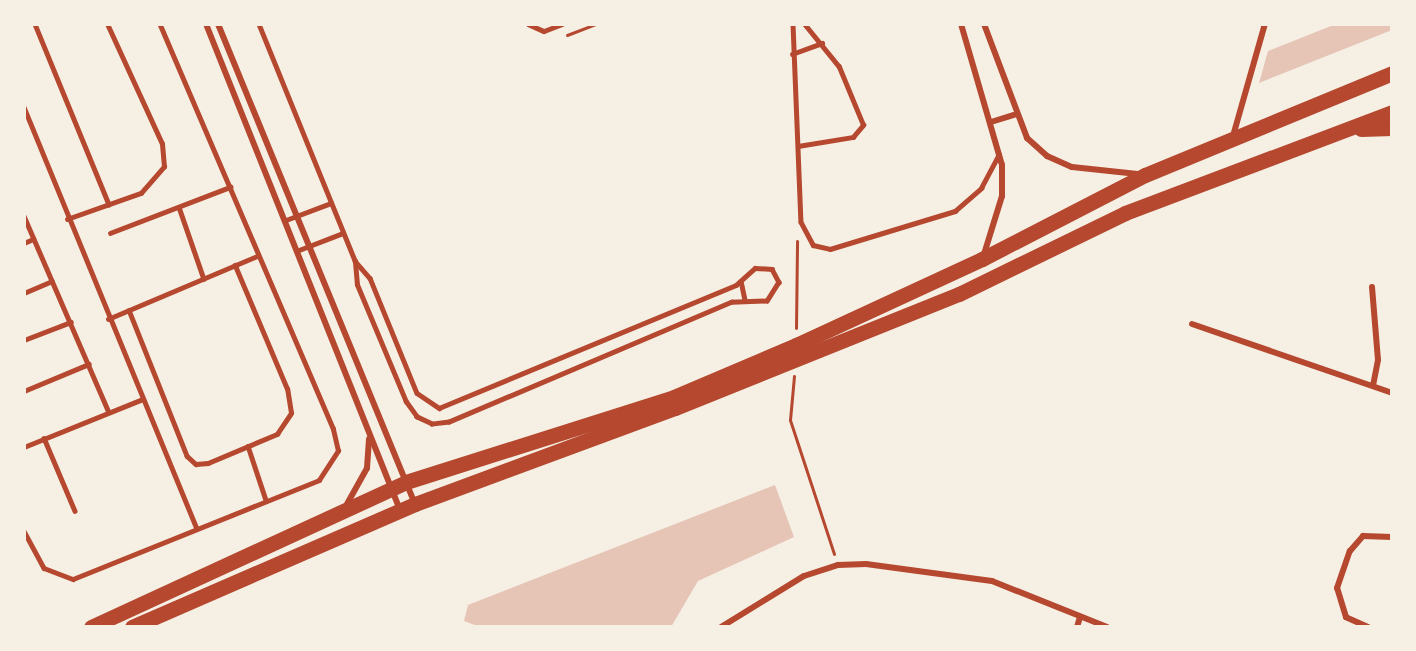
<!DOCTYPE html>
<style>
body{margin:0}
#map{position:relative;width:1416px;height:651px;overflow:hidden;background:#f6efe4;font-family:"Sofia Sans Condensed",sans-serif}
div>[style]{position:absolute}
.building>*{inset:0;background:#e6c5b7}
.path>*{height:3px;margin:-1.5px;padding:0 1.5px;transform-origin:1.5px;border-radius:1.5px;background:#b5482f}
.service>*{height:4.5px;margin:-2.25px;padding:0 2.25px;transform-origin:2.25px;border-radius:2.25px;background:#b5482f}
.minor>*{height:6px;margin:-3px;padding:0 3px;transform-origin:3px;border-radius:3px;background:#b5482f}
.primary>*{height:15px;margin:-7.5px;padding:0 7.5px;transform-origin:7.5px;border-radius:7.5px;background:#b5482f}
span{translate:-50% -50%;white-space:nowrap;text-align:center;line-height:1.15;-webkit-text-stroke:4.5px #f6efe4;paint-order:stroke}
.frame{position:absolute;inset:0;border:26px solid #f6efe4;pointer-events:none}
</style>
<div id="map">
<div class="building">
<div style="clip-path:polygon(1336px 24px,1392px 24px,1392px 30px,1259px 83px,1268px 51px)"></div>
<div style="clip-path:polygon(775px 485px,794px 537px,698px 581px,671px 627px,480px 627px,464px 621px,468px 605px)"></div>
</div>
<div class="path">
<div style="left:567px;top:35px;width:31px;rotate:-21deg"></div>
<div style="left:796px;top:328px;width:87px;rotate:-89.3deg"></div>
<div style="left:794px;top:376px;width:44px;rotate:95.2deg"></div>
<div style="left:790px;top:420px;width:141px;rotate:71.8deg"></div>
</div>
<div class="service">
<div style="left:35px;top:24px;width:195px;rotate:67.7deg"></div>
<div style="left:259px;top:24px;width:256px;rotate:67.9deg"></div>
<div style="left:528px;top:24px;width:17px;rotate:24deg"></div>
<div style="left:544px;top:31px;width:19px;rotate:-21deg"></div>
<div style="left:793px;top:24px;width:198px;rotate:87.7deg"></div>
<div style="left:801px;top:222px;width:26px;rotate:62deg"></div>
<div style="left:813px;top:245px;width:17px;rotate:13deg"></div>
<div style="left:830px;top:249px;width:131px;rotate:-16.9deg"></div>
<div style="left:955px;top:211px;width:35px;rotate:-41deg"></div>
<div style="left:981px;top:188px;width:38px;rotate:-62deg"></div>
<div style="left:792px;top:54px;width:32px;rotate:-20deg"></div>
<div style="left:24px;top:107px;width:455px;rotate:67.7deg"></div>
<div style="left:798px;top:146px;width:56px;rotate:-9.3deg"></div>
<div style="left:853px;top:137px;width:16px;rotate:-50deg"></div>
<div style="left:863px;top:125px;width:63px;rotate:-112.5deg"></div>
<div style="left:839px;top:67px;width:55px;rotate:-129.1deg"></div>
<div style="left:179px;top:207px;width:76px;rotate:70.9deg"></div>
<div style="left:24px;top:216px;width:211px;rotate:66.6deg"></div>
<div style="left:67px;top:219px;width:78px;rotate:-19.4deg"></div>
<div style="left:141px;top:193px;width:35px;rotate:-49deg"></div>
<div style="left:164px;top:167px;width:23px;rotate:-95deg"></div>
<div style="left:162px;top:144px;width:132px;rotate:-114.6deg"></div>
<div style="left:286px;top:220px;width:48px;rotate:-20.7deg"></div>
<div style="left:110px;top:233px;width:129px;rotate:-21deg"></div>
<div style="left:24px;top:243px;width:10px;rotate:-24deg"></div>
<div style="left:299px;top:250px;width:47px;rotate:-21.1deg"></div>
<div style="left:355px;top:261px;width:23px;rotate:49deg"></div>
<div style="left:370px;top:278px;width:124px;rotate:67.8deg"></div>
<div style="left:417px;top:393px;width:27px;rotate:34deg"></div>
<div style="left:439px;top:408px;width:321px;rotate:-22.5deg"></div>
<div style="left:736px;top:285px;width:25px;rotate:-42deg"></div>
<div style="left:755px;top:268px;width:17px;rotate:3deg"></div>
<div style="left:772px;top:269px;width:15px;rotate:62deg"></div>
<div style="left:779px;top:282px;width:22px;rotate:122deg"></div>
<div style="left:767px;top:301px;width:35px;rotate:178deg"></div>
<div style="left:732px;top:302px;width:307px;rotate:157deg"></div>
<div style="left:449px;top:422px;width:17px;rotate:173deg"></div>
<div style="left:432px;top:424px;width:17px;rotate:-155deg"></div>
<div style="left:417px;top:417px;width:19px;rotate:-126deg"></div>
<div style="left:406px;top:402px;width:127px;rotate:-112.7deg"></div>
<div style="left:357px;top:285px;width:24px;rotate:-95deg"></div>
<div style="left:741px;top:281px;width:19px;rotate:78deg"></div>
<div style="left:24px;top:293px;width:30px;rotate:-23deg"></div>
<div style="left:129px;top:310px;width:157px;rotate:68.3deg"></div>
<div style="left:187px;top:456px;width:12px;rotate:42deg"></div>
<div style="left:196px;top:464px;width:12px;rotate:-5deg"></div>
<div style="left:208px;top:463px;width:75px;rotate:-22.8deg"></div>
<div style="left:277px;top:434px;width:25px;rotate:-56deg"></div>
<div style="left:291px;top:413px;width:24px;rotate:-99deg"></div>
<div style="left:287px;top:389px;width:134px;rotate:-112.9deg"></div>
<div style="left:108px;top:319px;width:162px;rotate:-22.9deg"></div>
<div style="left:24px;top:340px;width:50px;rotate:-21deg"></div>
<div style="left:24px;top:391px;width:70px;rotate:-22.6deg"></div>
<div style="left:44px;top:438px;width:79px;rotate:67deg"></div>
<div style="left:248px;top:446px;width:57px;rotate:71.6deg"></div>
<div style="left:24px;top:447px;width:128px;rotate:-22deg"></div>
<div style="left:24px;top:531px;width:42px;rotate:61.6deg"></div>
<div style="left:44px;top:568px;width:31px;rotate:21deg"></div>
<div style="left:73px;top:579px;width:265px;rotate:-21.9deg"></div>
<div style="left:319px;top:480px;width:35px;rotate:-57deg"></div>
<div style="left:338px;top:451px;width:23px;rotate:-103deg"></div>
<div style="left:333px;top:429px;width:441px;rotate:-113.2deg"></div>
</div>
<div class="minor">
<div style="left:206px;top:24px;width:523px;rotate:68.24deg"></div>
<div style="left:218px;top:24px;width:519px;rotate:67.69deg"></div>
<div style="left:961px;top:24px;width:147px;rotate:73.8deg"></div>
<div style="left:1002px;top:165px;width:31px;rotate:90deg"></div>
<div style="left:1002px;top:196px;width:61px;rotate:107.2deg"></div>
<div style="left:984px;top:24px;width:122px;rotate:69.3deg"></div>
<div style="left:1027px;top:138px;width:27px;rotate:42deg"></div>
<div style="left:1047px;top:156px;width:27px;rotate:24deg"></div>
<div style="left:1072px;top:167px;width:66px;rotate:6.1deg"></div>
<div style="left:991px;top:122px;width:24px;rotate:-17deg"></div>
<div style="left:1233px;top:136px;width:116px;rotate:-74.1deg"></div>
<div style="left:1372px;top:287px;width:73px;rotate:85.3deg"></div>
<div style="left:1378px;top:360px;width:26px;rotate:101deg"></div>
<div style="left:1192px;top:324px;width:212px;rotate:19deg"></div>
<div style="left:347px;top:504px;width:41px;rotate:-60.9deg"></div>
<div style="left:367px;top:468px;width:29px;rotate:-86deg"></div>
<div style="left:721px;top:627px;width:97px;rotate:-31.6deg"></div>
<div style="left:804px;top:576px;width:36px;rotate:-18deg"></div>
<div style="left:838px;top:565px;width:28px;rotate:-2deg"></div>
<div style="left:866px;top:564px;width:127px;rotate:7.7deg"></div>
<div style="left:992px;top:581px;width:124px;rotate:21.8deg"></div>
<div style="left:1077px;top:627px;width:10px;rotate:-73deg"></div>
<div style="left:1368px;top:627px;width:24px;rotate:-156deg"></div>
<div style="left:1346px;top:617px;width:30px;rotate:-107deg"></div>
<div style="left:1337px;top:588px;width:39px;rotate:-71deg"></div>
<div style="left:1350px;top:551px;width:20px;rotate:-49deg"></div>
<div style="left:1363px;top:536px;width:29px;rotate:2deg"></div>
</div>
<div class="primary">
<div style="left:1361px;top:129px;width:31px;rotate:-2deg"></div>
<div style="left:91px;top:627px;width:347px;rotate:-24.7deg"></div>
<div style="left:406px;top:482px;width:281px;rotate:-17.6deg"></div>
<div style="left:674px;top:397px;width:133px;rotate:-23.1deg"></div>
<div style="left:796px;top:345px;width:205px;rotate:-24.8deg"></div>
<div style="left:982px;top:259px;width:183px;rotate:-27.3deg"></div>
<div style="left:1145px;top:175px;width:267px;rotate:-22.4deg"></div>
<div style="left:132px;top:627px;width:309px;rotate:-23.5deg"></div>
<div style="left:415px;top:504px;width:277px;rotate:-20.3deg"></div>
<div style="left:675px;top:408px;width:306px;rotate:-21.9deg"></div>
<div style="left:959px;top:294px;width:185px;rotate:-26deg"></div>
<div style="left:1125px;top:213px;width:285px;rotate:-20.7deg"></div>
</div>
<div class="frame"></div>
</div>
